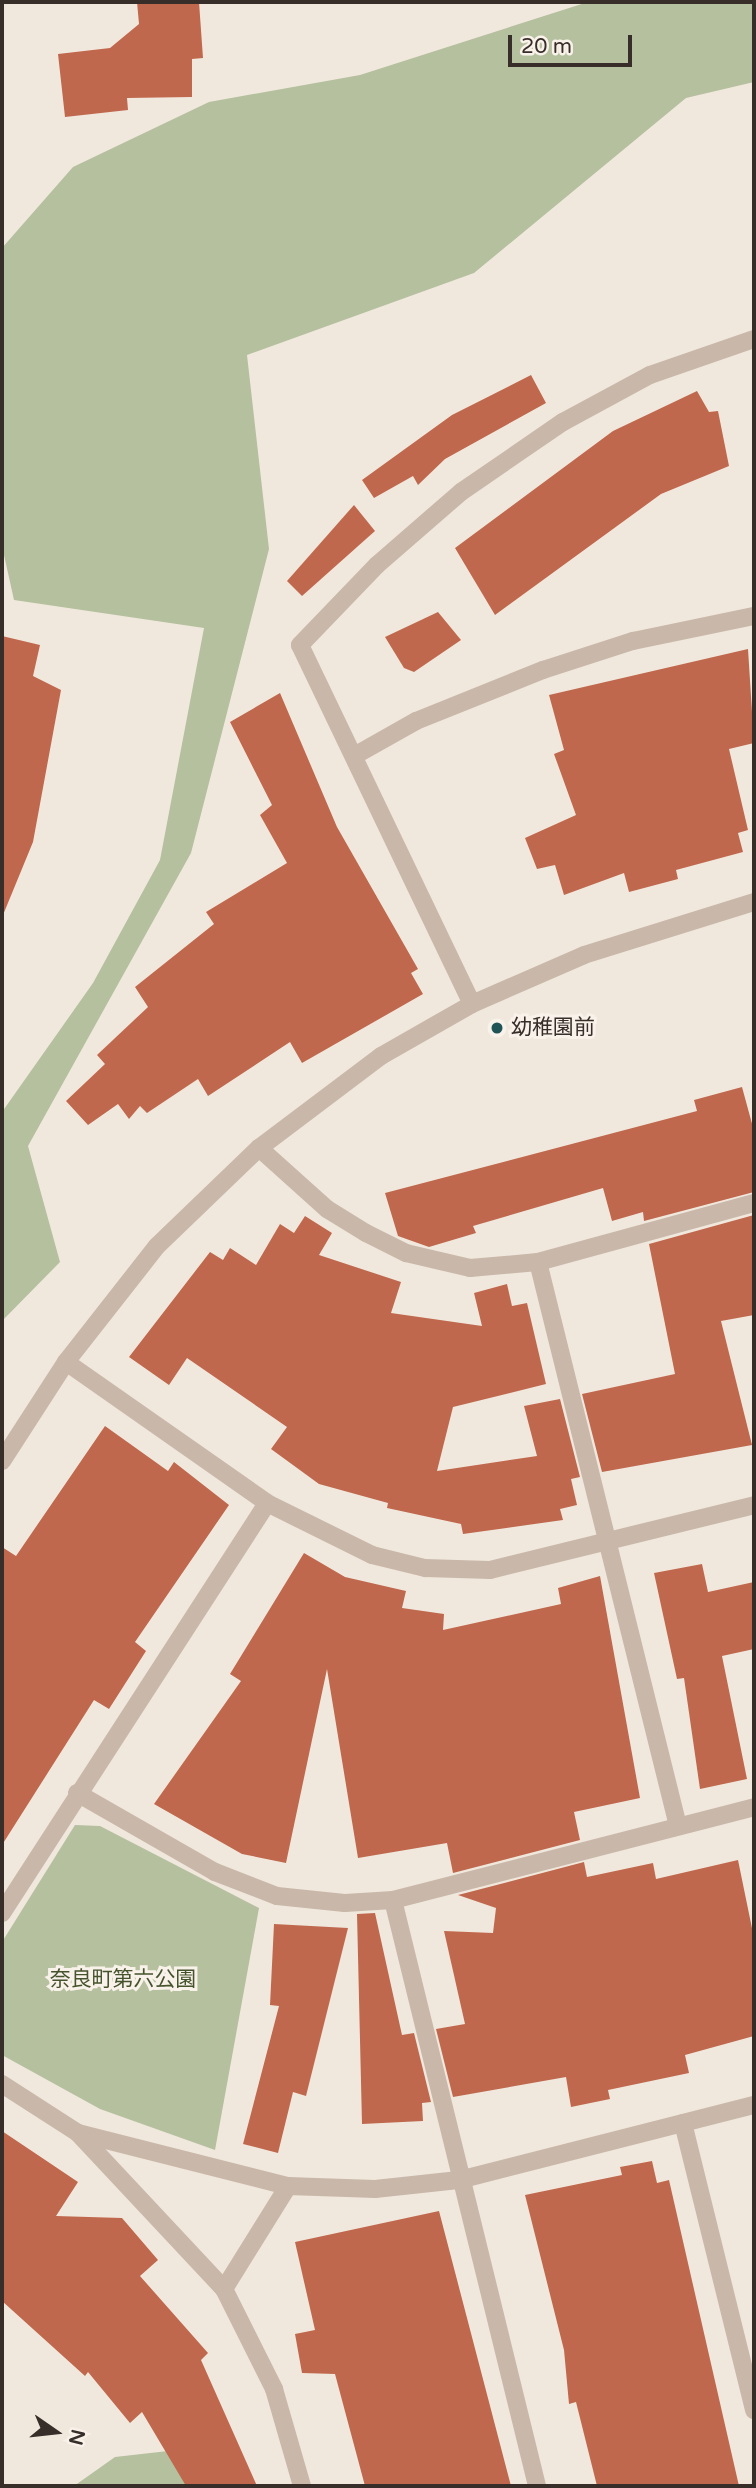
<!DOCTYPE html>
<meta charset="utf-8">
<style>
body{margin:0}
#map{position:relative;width:756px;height:2488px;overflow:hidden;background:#f1e8dd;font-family:"Varela Round","Noto Sans JP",sans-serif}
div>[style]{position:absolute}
.green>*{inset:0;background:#b4c09e}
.building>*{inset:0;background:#c0684d}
.minor>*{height:18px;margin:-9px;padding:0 9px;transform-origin:9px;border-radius:9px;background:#c9b8aa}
.tertiary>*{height:18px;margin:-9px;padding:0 9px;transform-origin:9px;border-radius:9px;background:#c9b8aa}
.dots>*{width:19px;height:19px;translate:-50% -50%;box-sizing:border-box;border:4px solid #f9f2ea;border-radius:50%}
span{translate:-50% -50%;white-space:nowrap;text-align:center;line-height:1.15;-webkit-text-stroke:6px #f9f2ea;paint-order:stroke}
.poi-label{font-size:21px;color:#372d29}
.left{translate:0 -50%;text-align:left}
.park-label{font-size:21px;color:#46542e}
.frame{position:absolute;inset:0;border:4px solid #372d29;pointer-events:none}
.north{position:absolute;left:21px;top:2397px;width:70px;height:70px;-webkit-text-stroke:5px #f9f2ea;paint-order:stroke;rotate:104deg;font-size:19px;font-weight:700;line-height:28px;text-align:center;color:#372d29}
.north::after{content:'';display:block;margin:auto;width:24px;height:32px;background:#372d29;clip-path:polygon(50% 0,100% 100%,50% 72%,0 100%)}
.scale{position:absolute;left:508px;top:35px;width:124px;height:32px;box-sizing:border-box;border:4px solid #372d29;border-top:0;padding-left:9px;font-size:21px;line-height:24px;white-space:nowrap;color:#372d29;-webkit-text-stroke:5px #f9f2ea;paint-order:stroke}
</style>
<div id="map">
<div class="green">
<div style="clip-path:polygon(588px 2px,754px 2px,754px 82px,686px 98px,474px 273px,247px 355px,269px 549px,191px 853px,28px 1146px,60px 1262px,2px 1321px,2px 1112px,93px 983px,160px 860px,204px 628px,14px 600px,2px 546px,2px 248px,73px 167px,209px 102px,360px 75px)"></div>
<div style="clip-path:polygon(75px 1825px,100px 1826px,259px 1908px,215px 2150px,100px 2109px,2px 2055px,2px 1942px)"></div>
<div style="clip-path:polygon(168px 2451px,224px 2470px,241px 2486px,74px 2486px,115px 2457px)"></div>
</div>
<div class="building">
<div style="clip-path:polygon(137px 2px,199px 2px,203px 58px,192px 59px,192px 97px,127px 98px,128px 110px,65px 117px,58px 54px,110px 48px,139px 24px)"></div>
<div style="clip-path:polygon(531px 375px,546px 403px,445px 459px,418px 485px,413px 476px,374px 498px,362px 480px,452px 415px)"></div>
<div style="clip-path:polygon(697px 391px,709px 412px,718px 411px,729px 466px,661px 494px,495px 615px,455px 548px,613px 431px)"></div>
<div style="clip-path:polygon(354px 505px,375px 531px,302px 596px,287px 581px)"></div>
<div style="clip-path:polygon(438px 612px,461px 640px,414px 672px,404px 668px,385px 637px)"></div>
<div style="clip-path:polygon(2px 636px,40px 645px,33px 676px,61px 690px,33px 842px,3px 915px)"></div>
<div style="clip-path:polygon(748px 649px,754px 743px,729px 749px,748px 830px,738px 833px,743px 852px,676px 870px,678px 879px,629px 892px,624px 873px,564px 895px,555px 865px,537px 869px,525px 838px,576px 815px,554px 754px,564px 750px,549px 695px)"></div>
<div style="clip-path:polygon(280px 693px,337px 827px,418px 969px,411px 973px,423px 994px,302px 1063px,290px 1042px,208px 1096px,198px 1079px,147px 1113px,140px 1106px,129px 1119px,118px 1104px,88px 1125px,66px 1101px,105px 1064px,97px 1055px,148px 1007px,135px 987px,214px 924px,206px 912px,287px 863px,260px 815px,272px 805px,230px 722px)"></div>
<div style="clip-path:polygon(742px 1087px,754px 1131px,754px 1192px,644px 1221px,643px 1212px,612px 1221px,603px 1188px,473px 1226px,476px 1233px,429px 1247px,398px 1236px,385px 1193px,697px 1111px,694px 1100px)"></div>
<div style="clip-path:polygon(754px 1215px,754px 1315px,721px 1321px,752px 1445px,602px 1472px,582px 1394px,675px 1374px,649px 1244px)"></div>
<div style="clip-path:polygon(305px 1216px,332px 1233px,319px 1255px,401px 1282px,391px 1313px,482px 1326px,474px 1293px,507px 1284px,512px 1306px,527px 1303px,546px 1384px,453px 1407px,437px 1471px,537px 1456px,524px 1406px,560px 1399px,580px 1477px,571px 1479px,577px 1505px,560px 1509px,563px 1520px,463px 1534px,461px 1524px,387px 1508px,388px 1503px,319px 1484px,271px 1449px,287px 1427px,187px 1358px,169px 1385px,129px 1357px,210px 1252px,223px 1260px,230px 1248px,256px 1265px,280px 1224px,294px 1233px)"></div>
<div style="clip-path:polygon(105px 1426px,168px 1471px,174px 1462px,229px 1505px,135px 1642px,146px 1651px,109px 1709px,94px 1700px,2px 1845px,2px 1547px,16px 1556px)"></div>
<div style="clip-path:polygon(304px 1553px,345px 1577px,406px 1591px,402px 1608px,444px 1614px,443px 1630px,561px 1604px,558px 1588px,600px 1576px,640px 1798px,574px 1812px,580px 1840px,453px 1873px,447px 1843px,358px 1858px,327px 1669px,286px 1863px,242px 1854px,154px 1804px,241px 1681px,230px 1674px)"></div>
<div style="clip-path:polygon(702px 1564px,708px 1592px,754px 1582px,754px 1649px,722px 1656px,747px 1779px,700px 1789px,684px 1678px,677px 1679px,654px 1573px)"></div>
<div style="clip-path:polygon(738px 1860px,754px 1938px,754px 2036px,685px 2055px,689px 2073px,608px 2090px,610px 2099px,571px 2107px,566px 2077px,453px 2097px,436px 2029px,465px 2024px,444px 1931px,493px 1933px,496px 1908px,458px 1895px,584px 1862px,587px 1877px,653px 1863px,656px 1879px)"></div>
<div style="clip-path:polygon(375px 1913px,402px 2035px,414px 2033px,431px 2102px,422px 2103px,423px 2121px,362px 2124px,357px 1914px)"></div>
<div style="clip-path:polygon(274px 1924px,348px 1928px,306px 2096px,293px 2092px,278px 2153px,243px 2144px,279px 2006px,270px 2005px)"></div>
<div style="clip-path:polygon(2px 2131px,78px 2182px,56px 2216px,122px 2218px,158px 2260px,140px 2276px,208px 2353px,201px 2360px,257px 2486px,186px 2486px,142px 2412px,130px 2423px,88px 2372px,85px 2376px,2px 2301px)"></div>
<div style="clip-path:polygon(652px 2161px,657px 2183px,669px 2180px,739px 2486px,597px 2486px,576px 2402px,569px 2404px,564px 2350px,525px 2195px,622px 2175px,620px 2167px)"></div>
<div style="clip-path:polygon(439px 2211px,511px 2486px,365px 2486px,335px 2374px,302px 2373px,295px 2334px,315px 2330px,295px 2242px)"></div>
</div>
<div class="minor">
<div style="left:354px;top:756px;width:71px;rotate:-29.4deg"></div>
<div style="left:416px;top:721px;width:137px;rotate:-21.9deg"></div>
<div style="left:543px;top:670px;width:95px;rotate:-17.9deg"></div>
<div style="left:633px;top:641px;width:124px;rotate:-11.7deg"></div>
<div style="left:472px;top:1004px;width:398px;rotate:-115.6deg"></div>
<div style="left:300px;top:645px;width:111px;rotate:-46.1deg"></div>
<div style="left:377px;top:565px;width:111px;rotate:-41deg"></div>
<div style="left:461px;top:492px;width:124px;rotate:-34.5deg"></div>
<div style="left:563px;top:422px;width:99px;rotate:-28.4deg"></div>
<div style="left:650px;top:375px;width:110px;rotate:-19.1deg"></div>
<div style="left:259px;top:1148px;width:91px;rotate:41.9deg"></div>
<div style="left:327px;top:1209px;width:46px;rotate:31.6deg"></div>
<div style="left:366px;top:1233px;width:45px;rotate:26.6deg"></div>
<div style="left:406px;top:1253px;width:66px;rotate:13.2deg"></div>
<div style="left:470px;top:1268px;width:68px;rotate:-5deg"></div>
<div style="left:538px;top:1262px;width:224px;rotate:-15.3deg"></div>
<div style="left:538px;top:1262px;width:581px;rotate:76.06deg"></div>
<div style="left:77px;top:1793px;width:159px;rotate:29.8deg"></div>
<div style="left:215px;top:1872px;width:66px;rotate:21.2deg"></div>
<div style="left:277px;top:1896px;width:68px;rotate:5.9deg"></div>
<div style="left:345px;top:1903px;width:48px;rotate:-3.6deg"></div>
<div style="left:393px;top:1900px;width:373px;rotate:-14.4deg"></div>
<div style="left:393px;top:1900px;width:603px;rotate:76.19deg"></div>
<div style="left:2px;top:1913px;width:488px;rotate:-57.1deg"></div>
<div style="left:683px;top:2123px;width:296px;rotate:76.1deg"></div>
<div style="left:224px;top:2289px;width:121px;rotate:-58.1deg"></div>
</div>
<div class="tertiary">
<div style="left:66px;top:1362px;width:246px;rotate:35deg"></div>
<div style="left:267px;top:1503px;width:117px;rotate:26.3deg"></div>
<div style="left:372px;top:1555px;width:55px;rotate:13.8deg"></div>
<div style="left:425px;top:1568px;width:65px;rotate:1.8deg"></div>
<div style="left:490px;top:1570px;width:272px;rotate:-13.8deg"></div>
<div style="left:2px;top:1461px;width:118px;rotate:-57.1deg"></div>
<div style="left:66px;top:1362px;width:147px;rotate:-51.9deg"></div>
<div style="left:157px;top:1246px;width:141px;rotate:-43.9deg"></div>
<div style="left:259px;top:1148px;width:153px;rotate:-37deg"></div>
<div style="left:381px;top:1056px;width:105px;rotate:-29.7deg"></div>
<div style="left:472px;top:1004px;width:122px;rotate:-23.6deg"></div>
<div style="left:584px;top:955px;width:178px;rotate:-17.3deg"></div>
<div style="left:2px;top:2084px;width:90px;rotate:32.8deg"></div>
<div style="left:78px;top:2133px;width:214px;rotate:46.9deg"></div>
<div style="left:224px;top:2289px;width:112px;rotate:63.4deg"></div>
<div style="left:274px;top:2389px;width:101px;rotate:73.9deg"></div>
<div style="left:78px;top:2133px;width:217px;rotate:14.2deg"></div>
<div style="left:288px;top:2186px;width:87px;rotate:2deg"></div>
<div style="left:375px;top:2189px;width:84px;rotate:-6.1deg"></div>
<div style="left:459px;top:2180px;width:304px;rotate:-14.3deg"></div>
</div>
<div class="dots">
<div style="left:497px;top:1028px;background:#205356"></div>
</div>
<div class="poi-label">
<span class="left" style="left:511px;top:1028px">幼稚園前</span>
</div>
<div class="park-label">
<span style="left:123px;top:1980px">奈良町第六公園</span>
</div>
<div class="frame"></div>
<div class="north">N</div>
<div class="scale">20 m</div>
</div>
